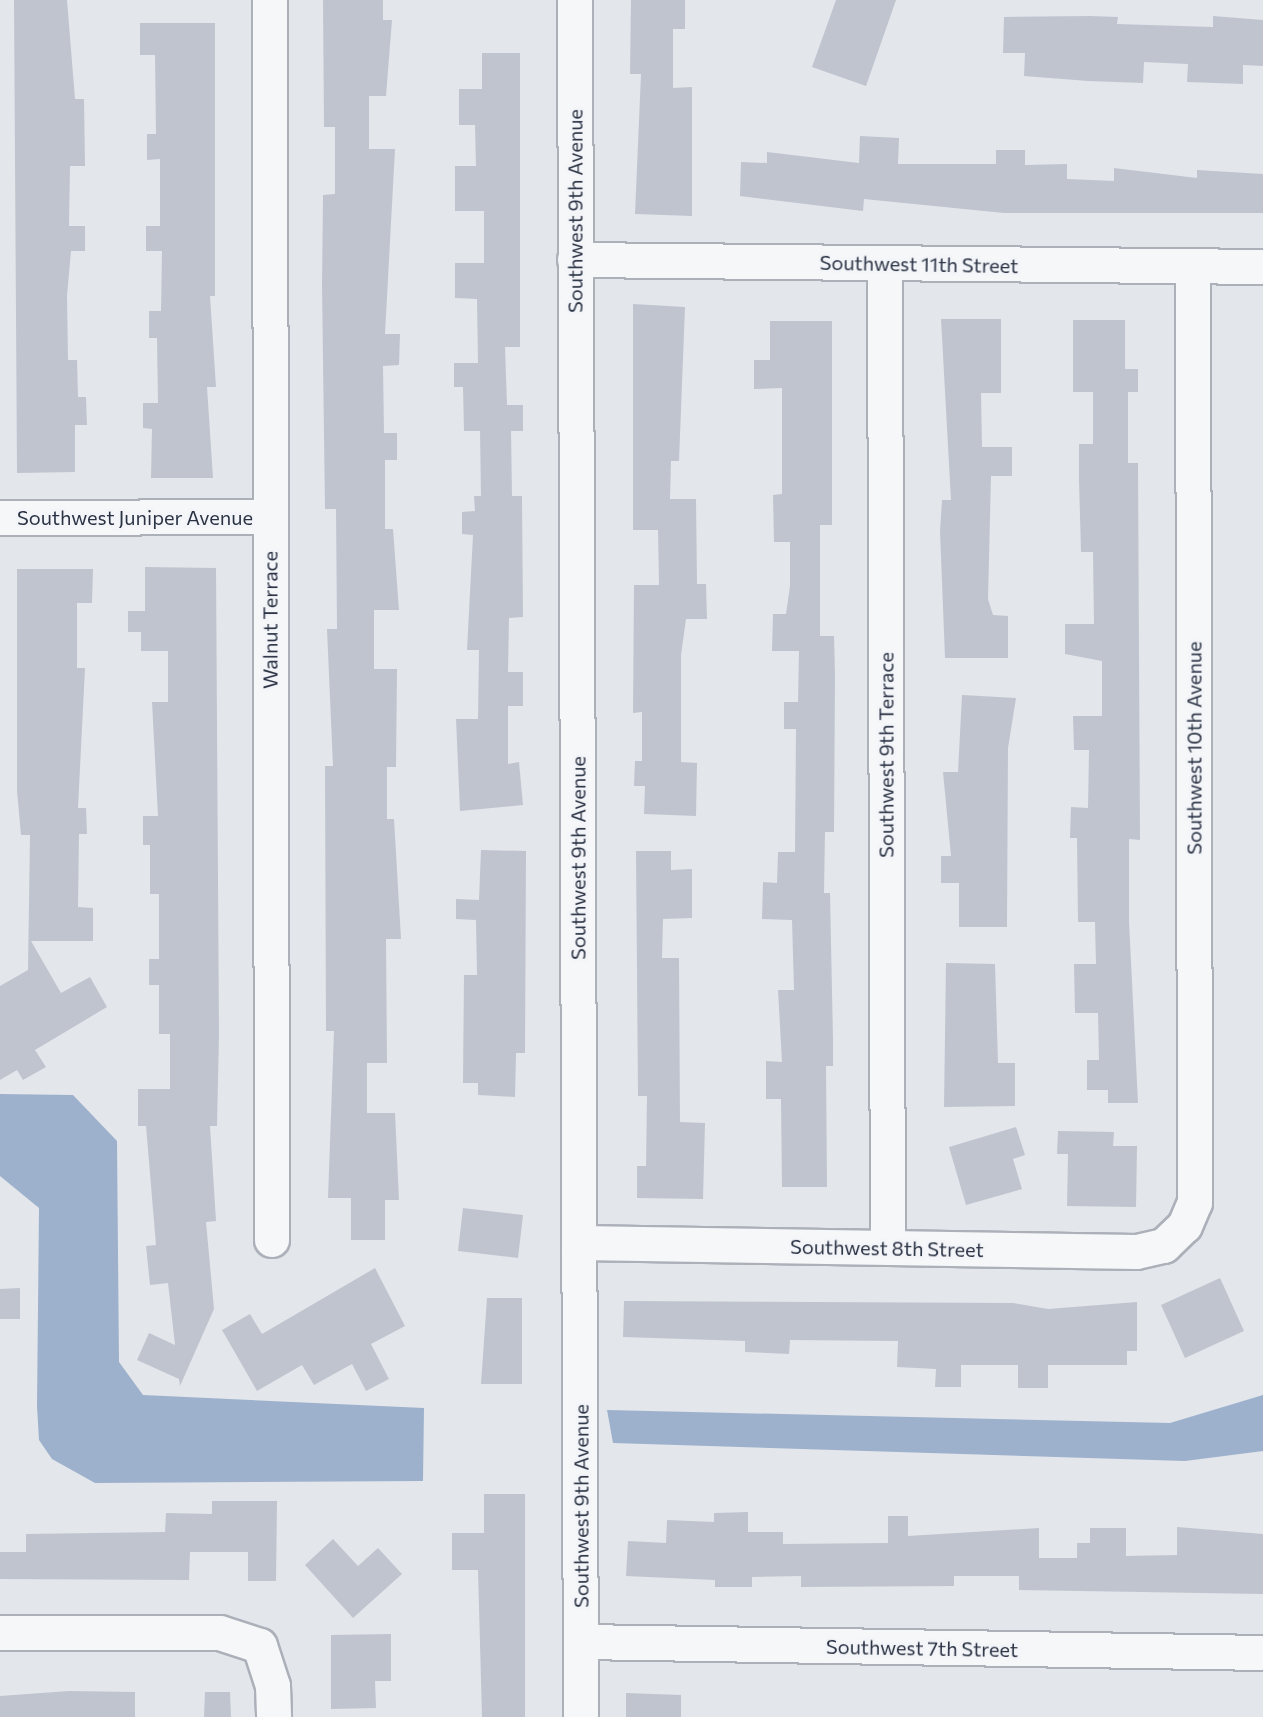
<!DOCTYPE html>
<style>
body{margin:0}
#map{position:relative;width:1263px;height:1717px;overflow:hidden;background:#e3e6eb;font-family:Commissioner,sans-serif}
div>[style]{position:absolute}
.water>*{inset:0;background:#9db1cc}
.building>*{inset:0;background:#c0c4ce}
.roads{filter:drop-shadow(2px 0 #acb0b9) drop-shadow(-2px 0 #acb0b9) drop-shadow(0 2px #acb0b9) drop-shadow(0 -2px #acb0b9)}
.minor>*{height:34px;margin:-17px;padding:0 17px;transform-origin:17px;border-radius:17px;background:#f6f7f9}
span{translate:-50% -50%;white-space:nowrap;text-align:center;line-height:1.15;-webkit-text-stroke:6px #f3f5f8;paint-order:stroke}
.street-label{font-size:20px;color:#2a3244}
</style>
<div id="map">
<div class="water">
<div style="clip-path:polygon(0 1094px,73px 1095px,117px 1141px,119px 1362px,143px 1395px,424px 1408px,423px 1481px,95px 1483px,52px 1459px,39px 1440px,37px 1406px,39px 1208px,0 1176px)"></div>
<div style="clip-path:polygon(1263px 1395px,1263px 1451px,1185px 1461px,613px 1443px,607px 1410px,1170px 1423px)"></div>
</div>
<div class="building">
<div style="clip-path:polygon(14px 0,67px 0,75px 99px,84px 99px,85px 166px,70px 166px,69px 226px,85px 226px,85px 251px,71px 251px,67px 296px,68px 360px,77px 360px,78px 397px,86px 397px,87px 425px,75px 425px,75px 472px,17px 473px)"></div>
<div style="clip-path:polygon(323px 0,383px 0,383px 20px,392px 20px,386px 96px,369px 96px,369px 149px,395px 149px,385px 334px,400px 334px,399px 365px,383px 366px,384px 433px,397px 433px,397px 460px,385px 460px,385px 529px,393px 529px,399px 610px,374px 610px,374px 669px,397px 669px,396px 767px,387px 767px,387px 819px,394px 819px,401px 939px,386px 939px,387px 1063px,367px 1063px,367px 1113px,395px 1113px,399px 1200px,385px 1200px,385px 1240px,351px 1240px,351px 1198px,328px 1198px,334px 1031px,326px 1031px,325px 766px,333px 766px,327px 629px,337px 629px,336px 509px,325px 509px,322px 286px,323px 195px,335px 194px,335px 127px,324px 127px)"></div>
<div style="clip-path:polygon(631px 0,685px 0,685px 29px,673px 29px,673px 88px,692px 87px,692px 216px,635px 214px,641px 74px,630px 74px)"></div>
<div style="clip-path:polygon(836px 0,896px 0,866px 86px,812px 67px)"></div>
<div style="clip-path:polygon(1090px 16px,1118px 17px,1117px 24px,1213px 27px,1213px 16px,1263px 20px,1263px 66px,1243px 65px,1243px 84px,1187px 82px,1188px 64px,1144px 62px,1143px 83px,1088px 81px,1024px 76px,1025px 53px,1003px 53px,1004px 17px)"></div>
<div style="clip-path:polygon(140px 23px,215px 23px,215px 296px,210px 296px,216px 387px,207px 387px,213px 478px,151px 478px,152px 429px,143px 428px,143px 403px,158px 403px,157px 338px,149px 338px,149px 311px,161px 311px,162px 251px,146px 251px,146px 226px,160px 226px,160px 159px,147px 160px,147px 134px,156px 134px,155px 55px,140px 55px)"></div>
<div style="clip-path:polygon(482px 53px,520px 53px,520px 347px,505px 347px,507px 405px,523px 405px,523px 431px,511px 431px,512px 496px,522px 496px,523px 617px,509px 618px,508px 672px,523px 672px,523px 706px,508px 706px,508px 764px,519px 762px,523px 805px,460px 811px,456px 719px,478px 719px,479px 650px,467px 650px,473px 535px,462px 534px,462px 512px,475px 511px,474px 496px,481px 496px,480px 431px,464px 431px,463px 387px,454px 387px,454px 363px,478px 363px,477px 299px,455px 298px,455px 263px,484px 263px,484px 211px,455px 211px,455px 166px,476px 166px,475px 125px,459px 125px,459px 89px,482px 89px)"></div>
<div style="clip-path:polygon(860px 136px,899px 138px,898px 164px,996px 164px,996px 150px,1025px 150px,1025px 165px,1067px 164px,1067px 179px,1114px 181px,1114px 168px,1197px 178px,1197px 170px,1263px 174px,1263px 213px,1004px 213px,864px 199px,863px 211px,740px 196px,741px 162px,767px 163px,767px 152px,859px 163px)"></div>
<div style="clip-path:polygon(633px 304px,685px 307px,679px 461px,671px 461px,670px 499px,696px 499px,697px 584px,706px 584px,707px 619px,686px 619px,681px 655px,681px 762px,697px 763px,696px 816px,644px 814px,645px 786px,634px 786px,635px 761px,642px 761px,642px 712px,633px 713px,634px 585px,659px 585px,658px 530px,633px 530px)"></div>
<div style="clip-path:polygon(941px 319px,1001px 319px,1001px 393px,981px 393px,982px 447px,1012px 447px,1012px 476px,991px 476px,988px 599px,993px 615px,1008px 616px,1008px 658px,945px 658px,940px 531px,942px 500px,951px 500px)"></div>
<div style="clip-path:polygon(1073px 320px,1125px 320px,1125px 369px,1138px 369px,1138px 392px,1128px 392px,1128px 463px,1138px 463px,1140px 840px,1129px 839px,1129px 921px,1138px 1103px,1108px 1103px,1108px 1090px,1087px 1090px,1087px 1060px,1099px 1060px,1098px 1013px,1075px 1013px,1074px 964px,1096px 964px,1095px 922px,1078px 922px,1077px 838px,1070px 838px,1071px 807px,1088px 808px,1089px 750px,1074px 750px,1073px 716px,1102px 716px,1102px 661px,1065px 654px,1065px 624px,1094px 624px,1093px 552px,1081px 552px,1079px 480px,1079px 444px,1093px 444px,1093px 392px,1073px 392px)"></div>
<div style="clip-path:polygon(770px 321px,832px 321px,832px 525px,820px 525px,820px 636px,834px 636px,835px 676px,834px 832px,825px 832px,824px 893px,830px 893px,833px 1040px,833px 1066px,826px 1066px,827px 1187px,782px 1187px,781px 1099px,766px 1099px,766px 1061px,782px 1062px,778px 990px,794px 990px,792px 920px,762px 919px,763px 882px,777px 883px,778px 852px,795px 852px,796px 729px,784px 729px,784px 702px,798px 702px,799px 651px,772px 651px,773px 614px,786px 614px,790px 586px,790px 542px,774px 542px,773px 495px,782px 494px,782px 388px,754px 389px,754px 360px,770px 360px)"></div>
<div style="clip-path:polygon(145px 567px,216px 568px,219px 1034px,217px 1126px,210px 1126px,216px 1221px,206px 1222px,214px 1309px,180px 1386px,179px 1379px,137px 1360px,149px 1333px,175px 1345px,168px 1283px,150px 1285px,146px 1246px,156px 1245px,146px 1126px,138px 1126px,138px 1089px,170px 1089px,170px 1034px,159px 1034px,159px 985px,149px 985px,149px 959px,159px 959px,159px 894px,150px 894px,150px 845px,143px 845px,143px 816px,158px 816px,152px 702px,168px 702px,168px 651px,141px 651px,141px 632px,128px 632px,128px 611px,145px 611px)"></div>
<div style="clip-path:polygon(17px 569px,93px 569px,92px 603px,77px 603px,77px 668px,85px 668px,78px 808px,86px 808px,87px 834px,79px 834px,78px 907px,93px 908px,93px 941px,31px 941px,61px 993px,90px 977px,107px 1007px,35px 1050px,46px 1067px,23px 1080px,17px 1070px,0 1080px,0 986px,28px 970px,30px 835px,21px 835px,17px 791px)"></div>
<div style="clip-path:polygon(962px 695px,1016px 698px,1008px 748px,1007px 927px,959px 927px,959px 883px,941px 883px,941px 856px,951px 856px,943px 772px,958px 772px)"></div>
<div style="clip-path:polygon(481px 850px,526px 851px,525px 1053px,516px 1053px,515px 1097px,478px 1095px,478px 1083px,463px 1083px,464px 975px,477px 975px,476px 920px,456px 919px,456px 899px,479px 900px)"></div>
<div style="clip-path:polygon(636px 851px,671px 851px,671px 870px,692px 869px,692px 918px,663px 919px,662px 958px,679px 958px,680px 1122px,705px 1123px,703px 1199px,637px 1198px,637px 1166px,646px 1166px,647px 1096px,638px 1096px)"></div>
<div style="clip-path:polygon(946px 963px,995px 964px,998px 1063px,1015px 1063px,1015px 1106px,944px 1107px)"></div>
<div style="clip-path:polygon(1016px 1127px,1025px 1155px,1013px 1159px,1022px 1189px,966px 1205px,949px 1147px)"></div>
<div style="clip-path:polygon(1058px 1131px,1114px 1132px,1113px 1146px,1137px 1146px,1136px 1207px,1067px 1206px,1068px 1154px,1057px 1154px)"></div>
<div style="clip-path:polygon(463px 1208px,523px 1215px,518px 1258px,458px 1251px)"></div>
<div style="clip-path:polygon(375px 1268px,405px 1326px,371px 1344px,389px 1379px,366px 1391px,352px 1364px,314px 1385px,302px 1365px,257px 1391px,222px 1330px,250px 1314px,262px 1334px)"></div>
<div style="clip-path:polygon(1220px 1278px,1244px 1331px,1185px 1358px,1161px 1305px)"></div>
<div style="clip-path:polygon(20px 1288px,20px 1319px,0 1319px,0 1289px)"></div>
<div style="clip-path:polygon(487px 1298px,522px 1298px,522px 1384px,481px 1384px)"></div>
<div style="clip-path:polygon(624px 1301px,1013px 1303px,1048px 1309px,1137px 1302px,1137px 1351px,1127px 1351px,1127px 1365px,1048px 1365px,1048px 1388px,1018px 1388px,1018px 1365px,961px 1365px,961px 1387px,935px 1387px,936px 1369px,897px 1367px,898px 1341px,790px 1340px,789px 1354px,745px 1352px,745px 1341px,623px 1337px)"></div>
<div style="clip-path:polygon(484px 1494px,525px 1494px,525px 1717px,482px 1717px,478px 1570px,452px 1570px,452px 1533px,484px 1533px)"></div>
<div style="clip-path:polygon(212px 1501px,277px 1501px,276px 1581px,248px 1581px,248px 1552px,190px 1552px,189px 1580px,0 1579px,0 1552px,26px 1552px,26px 1534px,165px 1532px,166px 1513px,212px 1514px)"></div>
<div style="clip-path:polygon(748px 1512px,748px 1532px,783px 1532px,783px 1544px,888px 1543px,888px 1516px,908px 1516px,908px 1536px,1039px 1528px,1039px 1558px,1077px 1558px,1077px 1543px,1090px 1543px,1090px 1528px,1126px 1528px,1126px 1556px,1177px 1555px,1177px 1527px,1263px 1534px,1263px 1594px,1019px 1590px,1019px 1576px,954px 1576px,954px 1586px,801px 1587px,801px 1576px,752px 1577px,752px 1587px,715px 1587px,715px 1580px,626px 1576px,628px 1541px,666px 1543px,667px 1520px,714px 1522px,714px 1513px)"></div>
<div style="clip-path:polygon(333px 1539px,358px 1566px,378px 1548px,402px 1574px,353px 1618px,305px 1565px)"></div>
<div style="clip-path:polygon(391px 1634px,391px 1681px,375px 1681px,376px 1708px,331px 1709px,331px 1635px)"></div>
<div style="clip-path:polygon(69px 1691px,135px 1692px,135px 1717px,0 1717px,0 1696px)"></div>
<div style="clip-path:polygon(205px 1692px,230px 1692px,231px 1717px,204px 1717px)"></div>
<div style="clip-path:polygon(626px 1693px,681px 1695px,681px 1717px,626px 1717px)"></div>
</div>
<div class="roads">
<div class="minor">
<div style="left:270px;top:0;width:1240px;rotate:89.91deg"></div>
<div style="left:575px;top:0;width:1717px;rotate:89.8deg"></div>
<div style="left:575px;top:260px;width:688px;rotate:0.58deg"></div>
<div style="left:885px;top:263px;width:985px;rotate:89.83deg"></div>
<div style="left:0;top:518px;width:270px;rotate:-0.2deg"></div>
<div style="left:580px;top:1243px;width:557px;rotate:0.93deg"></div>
<div style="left:1137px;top:1252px;width:28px;rotate:-13deg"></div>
<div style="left:1164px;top:1246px;width:29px;rotate:-44deg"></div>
<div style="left:1185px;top:1226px;width:25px;rotate:-67deg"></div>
<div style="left:1195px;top:1203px;width:935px;rotate:-90.12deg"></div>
<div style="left:0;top:1633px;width:220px"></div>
<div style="left:220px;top:1633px;width:42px;rotate:18deg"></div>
<div style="left:260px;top:1646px;width:42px;rotate:72deg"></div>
<div style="left:273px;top:1686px;width:31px;rotate:88deg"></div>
<div style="left:581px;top:1642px;width:682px;rotate:0.92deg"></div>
</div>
</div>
<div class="street-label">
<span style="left:575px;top:211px;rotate:-90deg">Southwest 9th Avenue</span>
<span style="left:919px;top:264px;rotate:1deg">Southwest 11th Street</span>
<span style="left:135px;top:517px">Southwest Juniper Avenue</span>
<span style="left:270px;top:620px;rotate:-90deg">Walnut Terrace</span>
<span style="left:1194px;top:748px;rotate:-90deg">Southwest 10th Avenue</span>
<span style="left:886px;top:755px;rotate:-90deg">Southwest 9th Terrace</span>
<span style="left:578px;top:858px;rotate:-90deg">Southwest 9th Avenue</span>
<span style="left:887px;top:1248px;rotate:1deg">Southwest 8th Street</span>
<span style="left:581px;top:1506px;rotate:-90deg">Southwest 9th Avenue</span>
<span style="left:922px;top:1648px;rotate:1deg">Southwest 7th Street</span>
</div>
</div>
